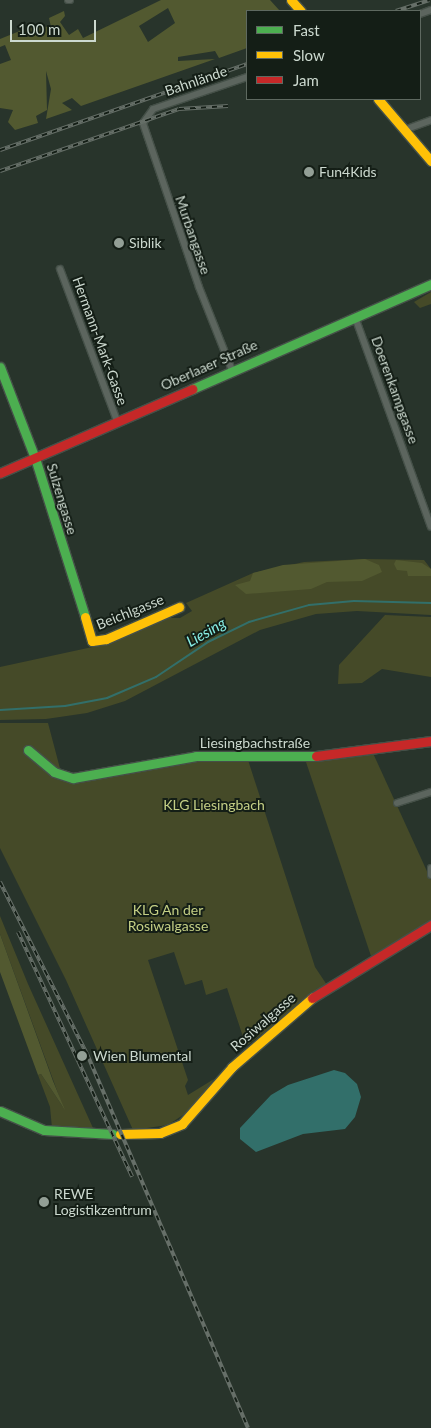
<!DOCTYPE html>
<meta charset="utf-8">
<style>
body{margin:0}
#map{position:relative;width:431px;height:1428px;overflow:hidden;background:#28342b;font-family:Lato,sans-serif}
div>[style]{position:absolute}
.green>*{inset:0;background:#454a28}
.forest>*{inset:0;background:#525930}
.water>*{inset:0;background:#326f6a}
.stream>*{height:2px;margin:-1px;padding:0 1px;transform-origin:1px;border-radius:1px;background:#326f6a}
.roads{filter:drop-shadow(1px 0 #455048) drop-shadow(-1px 0 #455048) drop-shadow(0 1px #455048) drop-shadow(0 -1px #455048)}
.street>*{height:6px;margin:-3px;padding:0 3px;transform-origin:3px;border-radius:3px;background:#5c655e}
.fast>*{height:9px;margin:-4.5px;padding:0 4.5px;transform-origin:4.5px;border-radius:4.5px;background:#4caf50}
.slow>*{height:9px;margin:-4.5px;padding:0 4.5px;transform-origin:4.5px;border-radius:4.5px;background:#ffc107}
.jam>*{height:9px;margin:-4.5px;padding:0 4.5px;transform-origin:4.5px;border-radius:4.5px;background:#c62828}
.rail>*{height:4px;margin-top:-2px;transform-origin:0;background:repeating-linear-gradient(90deg,#141e16 0 5.5px,#666f68 0 11px);box-sizing:border-box;border-block:1px solid #666f68}
.dots>*{width:14px;height:14px;translate:-50% -50%;box-sizing:border-box;border:2px solid #141e16;border-radius:50%}
span{translate:-50% -50%;white-space:nowrap;text-align:center;line-height:1.15;-webkit-text-stroke:4px #141e16;paint-order:stroke}
.street-label{font-size:14px;color:#ccd9cf}
.poi-label{font-size:14px;color:#ccd9cf}
.left{translate:0 -50%;text-align:left}
.park-label{font-size:14px;color:#c4cf85}
.water-label{font-size:15px;color:#88eee5;font-style:italic}
.legend{position:absolute;left:246px;top:10px;width:175px;height:90px;box-sizing:border-box;background:#141e16;border:1px solid #5e6960;margin:0;padding:6px 9px;list-style:none;font-size:15px;color:#ccd9cf}
.legend li{display:flex;align-items:center;gap:10px;height:25px}
.legend b{width:25px;border:1px solid #5e6960}
.scale{position:absolute;left:10px;top:20px;width:86px;height:22px;box-sizing:border-box;border:2px solid #ccd9cf;border-top:0;padding-left:6px;font-size:15px;line-height:18px;white-space:nowrap;color:#ccd9cf;-webkit-text-stroke:4px #141e16;paint-order:stroke}
</style>
<div id="map">
<div class="green">
<div style="clip-path:polygon(431px 292px,431px 304px,420px 308px,414px 302px)"></div>
<div style="clip-path:polygon(365px 559px,424px 560px,431px 569px,431px 615px,357px 611px,316px 614px,260px 630px,125px 701px,87px 713px,46px 719px,0 720px,0 667px,97px 646px,164px 618px,180px 618px,192px 611px,186px 603px,253px 573px,304px 562px)"></div>
<div style="clip-path:polygon(385px 615px,431px 617px,431px 677px,382px 669px,362px 683px,338px 684px,339px 665px)"></div>
<div style="clip-path:polygon(0 723px,48px 723px,62px 776px,210px 758px,248px 760px,315px 967px,327px 985px,246px 1046px,227px 988px,206px 995px,202px 980px,185px 985px,174px 952px,148px 960px,188px 1080px,185px 1086px,188px 1095px,214px 1079px,192px 1109px,168px 1125px,133px 1130px,66px 980px,0 848px)"></div>
<div style="clip-path:polygon(372px 751px,431px 880px,431px 921px,371px 956px,306px 762px)"></div>
<div style="clip-path:polygon(0 916px,28px 984px,93px 1128px,52px 1128px,50px 1107px,38px 1075px,41px 1074px,63px 1107px,0 934px)"></div>
</div>
<div class="forest">
<div style="clip-path:polygon(evenodd,161px 0,270px 0,280px 11px,247px 11px,247px 48px,219px 58px,215px 51px,178px 57px,178px 61px,215px 59px,81px 106px,72px 98px,62px 103px,72px 110px,46px 119px,51px 89px,46px 71px,47px 110px,36px 116px,38px 123px,15px 130px,8px 122px,13px 110px,0 108px,0 64px,11px 60px,5px 45px,0 47px,0 39px,32px 26px,51px 27px,49px 18px,64px 11px,65px 16px,60px 22px,69px 35px,78px 29px,83px 38px,161px 0,168px 8px,175px 23px,148px 42px,139px 26px,168px 8px)"></div>
<div style="clip-path:polygon(365px 559px,379px 565px,382px 572px,362px 581px,327px 582px,311px 589px,246px 594px,235px 585px,250px 581px,253px 573px,283px 565px)"></div>
<div style="clip-path:polygon(396px 560px,422px 563px,431px 569px,431px 576px,408px 576px,407px 571px,397px 570px,394px 564px)"></div>
<div style="clip-path:polygon(0 934px,53px 1081px,65px 1110px,41px 1074px,38px 1075px,0 972px)"></div>
</div>
<div class="water">
<div style="clip-path:polygon(334px 1070px,345px 1073px,357px 1084px,361px 1097px,355px 1117px,345px 1129px,303px 1134px,256px 1152px,240px 1139px,240px 1128px,271px 1095px,288px 1085px)"></div>
</div>
<div class="stream">
<div style="left:0;top:710px;width:65px;rotate:-3.5deg"></div>
<div style="left:65px;top:706px;width:43px;rotate:-10.8deg"></div>
<div style="left:107px;top:698px;width:53px;rotate:-23.2deg"></div>
<div style="left:156px;top:677px;width:63px;rotate:-33.9deg"></div>
<div style="left:208px;top:642px;width:46px;rotate:-26deg"></div>
<div style="left:249px;top:622px;width:62px;rotate:-15.8deg"></div>
<div style="left:309px;top:605px;width:45px;rotate:-5.1deg"></div>
<div style="left:354px;top:601px;width:77px;rotate:1.5deg"></div>
</div>
<div class="roads">
<div class="street">
<div style="left:68px;top:0;width:2px"></div>
<div style="left:420px;top:14px;width:12px;rotate:-20deg"></div>
<div style="left:404px;top:130px;width:29px;rotate:-20deg"></div>
<div style="left:60px;top:269px;width:162px;rotate:69.4deg"></div>
<div style="left:355px;top:317px;width:223px;rotate:70.1deg"></div>
<div style="left:232px;top:370px;width:89px;rotate:-111.7deg"></div>
<div style="left:199px;top:287px;width:173px;rotate:-108.9deg"></div>
<div style="left:143px;top:123px;width:17px;rotate:-54deg"></div>
<div style="left:153px;top:109px;width:99px;rotate:-18.8deg"></div>
<div style="left:397px;top:803px;width:36px;rotate:-18deg"></div>
<div style="left:431px;top:868px;width:7px;rotate:90deg"></div>
</div>
<div class="fast">
<div style="left:0;top:367px;width:97px;rotate:69deg"></div>
<div style="left:35px;top:458px;width:167px;rotate:72.5deg"></div>
<div style="left:192px;top:389px;width:261px;rotate:-23.7deg"></div>
<div style="left:28px;top:750px;width:34px;rotate:40deg"></div>
<div style="left:54px;top:772px;width:20px;rotate:18deg"></div>
<div style="left:73px;top:778px;width:125px;rotate:-10.1deg"></div>
<div style="left:196px;top:756px;width:120px"></div>
<div style="left:0;top:1111px;width:48px;rotate:23.4deg"></div>
<div style="left:44px;top:1130px;width:69px;rotate:3.3deg"></div>
</div>
<div class="slow">
<div style="left:291px;top:0;width:15px;rotate:48deg"></div>
<div style="left:378px;top:99px;width:82px;rotate:49.5deg"></div>
<div style="left:85px;top:617px;width:25px;rotate:74deg"></div>
<div style="left:92px;top:641px;width:14px;rotate:-8deg"></div>
<div style="left:106px;top:639px;width:80px;rotate:-23.7deg"></div>
<div style="left:120px;top:1134px;width:40px;rotate:-1.4deg"></div>
<div style="left:160px;top:1133px;width:24px;rotate:-22deg"></div>
<div style="left:182px;top:1124px;width:76px;rotate:-48.7deg"></div>
<div style="left:232px;top:1067px;width:106px;rotate:-40.8deg"></div>
</div>
<div class="jam">
<div style="left:0;top:473px;width:210px;rotate:-23.6deg"></div>
<div style="left:316px;top:756px;width:116px;rotate:-7.4deg"></div>
<div style="left:312px;top:998px;width:140px;rotate:-31.5deg"></div>
</div>
</div>
<div class="rail">
<div style="left:396px;top:11px;width:35px;rotate:-18deg"></div>
<div style="left:0;top:150px;width:262px;rotate:-19.2deg"></div>
<div style="left:0;top:171px;width:189px;rotate:-19.1deg"></div>
<div style="left:179px;top:109px;width:49px;rotate:-3.5deg"></div>
<div style="left:0;top:882px;width:193px;rotate:63.2deg"></div>
<div style="left:87px;top:1054px;width:407px;rotate:66.7deg"></div>
<div style="left:18px;top:932px;width:270px;rotate:65deg"></div>
</div>
<div class="dots">
<div style="left:309px;top:172px;background:#939f96"></div>
<div style="left:119px;top:243px;background:#939f96"></div>
<div style="left:82px;top:1056px;background:#939f96"></div>
<div style="left:44px;top:1202px;background:#939f96"></div>
</div>
<div class="street-label">
<span style="left:196px;top:81px;rotate:-19deg">Bahnlände</span>
<span style="left:193px;top:235px;rotate:71deg">Murbangasse</span>
<span style="left:100px;top:341px;rotate:70deg">Hermann-Mark-Gasse</span>
<span style="left:209px;top:365px;rotate:-24deg">Oberlaaer Straße</span>
<span style="left:395px;top:390px;rotate:70deg">Doerenkampgasse</span>
<span style="left:62px;top:499px;rotate:73deg">Sulzengasse</span>
<span style="left:130px;top:612px;rotate:-22deg">Beichlgasse</span>
<span style="left:255px;top:743px">Liesingbachstraße</span>
<span style="left:263px;top:1022px;rotate:-41deg">Rosiwalgasse</span>
</div>
<div class="poi-label">
<span class="left" style="left:319px;top:172px">Fun4Kids</span>
<span class="left" style="left:129px;top:243px">Siblik</span>
<span class="left" style="left:93px;top:1056px">Wien Blumental</span>
<span class="left" style="left:54px;top:1202px">REWE<br>Logistikzentrum</span>
</div>
<div class="park-label">
<span style="left:214px;top:805px">KLG Liesingbach</span>
<span style="left:168px;top:918px">KLG An der<br>Rosiwalgasse</span>
</div>
<div class="water-label">
<span style="left:206px;top:632px;rotate:-30deg">Liesing</span>
</div>
<ul class="legend">
<li><b style="height:6px;background:#4caf50"></b>Fast</li>
<li><b style="height:6px;background:#ffc107"></b>Slow</li>
<li><b style="height:6px;background:#c62828"></b>Jam</li>
</ul>
<div class="scale">100 m</div>
</div>
